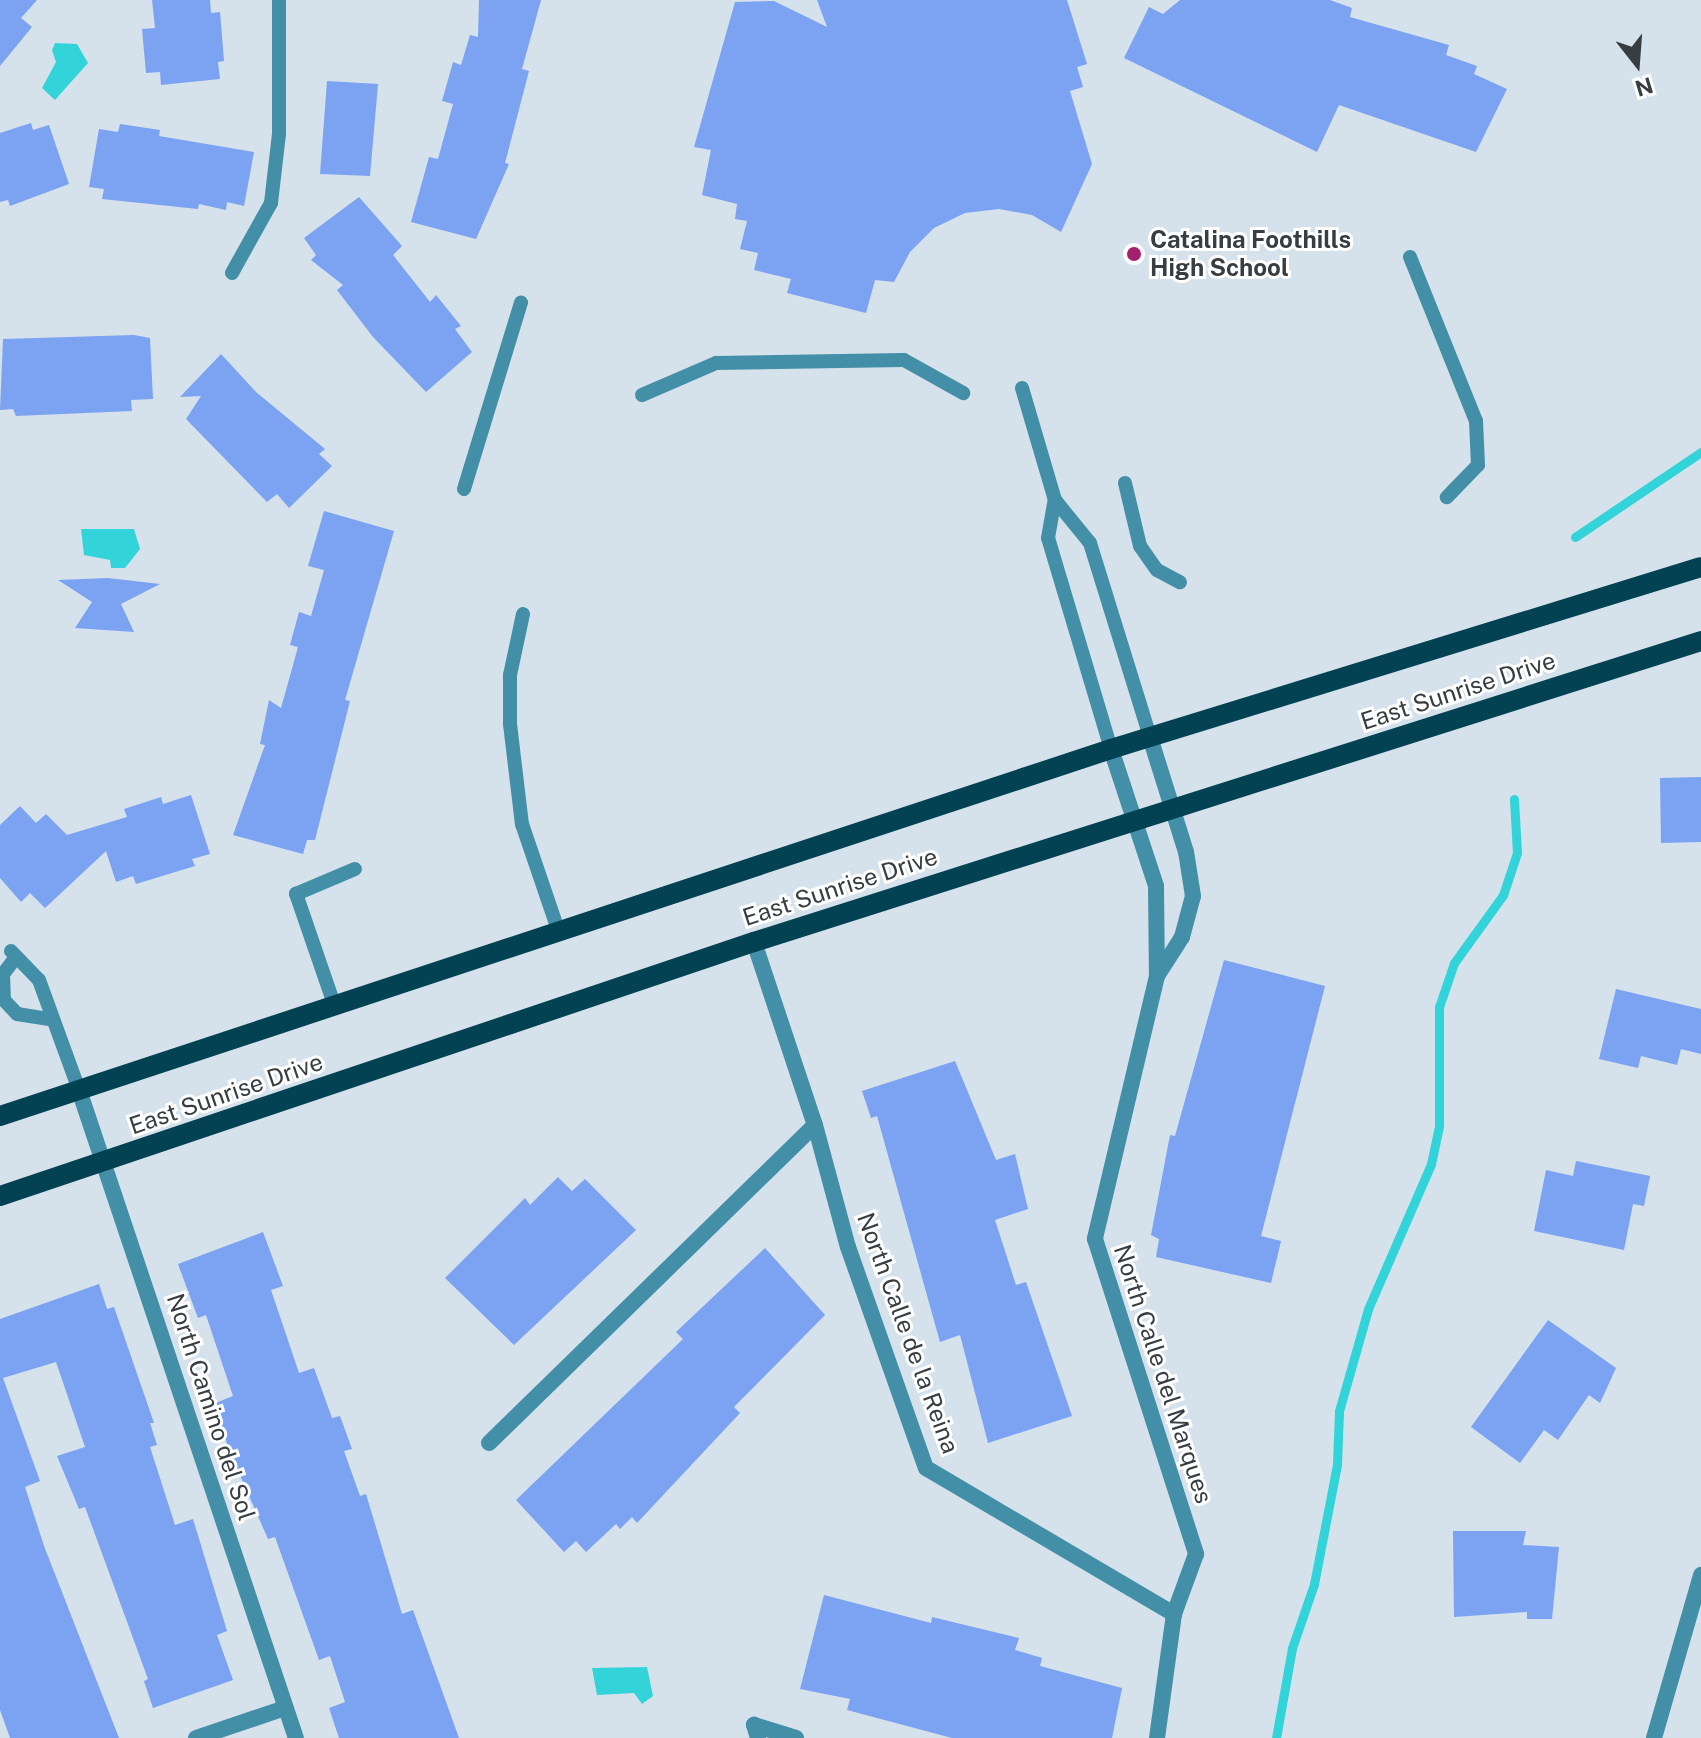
<!DOCTYPE html>
<style>
body{margin:0}
#map{position:relative;width:1701px;height:1738px;overflow:hidden;background:#d5e1eb;font-family:"Public Sans",sans-serif}
div>[style]{position:absolute}
.water>*{inset:0;background:#33d3da}
.stream>*{height:9px;margin:-4.5px;padding:0 4.5px;transform-origin:4.5px;border-radius:4.5px;background:#33d3da}
.building>*{inset:0;background:#7ca2f2}
.service>*{height:14px;margin:-7px;padding:0 7px;transform-origin:7px;border-radius:7px;background:#428fa7}
.minor>*{height:16px;margin:-8px;padding:0 8px;transform-origin:8px;border-radius:8px;background:#428fa7}
.primary>*{height:20px;margin:-10px;padding:0 10px;transform-origin:10px;border-radius:10px;background:#034252}
.dots>*{width:22px;height:22px;translate:-50% -50%;box-sizing:border-box;border:4px solid #fff;border-radius:50%}
span{translate:-50% -50%;white-space:nowrap;text-align:center;line-height:1.15;-webkit-text-stroke:6px #fff;paint-order:stroke}
.poi-label{font-size:24px;color:#383d41;font-weight:700}
.left{translate:0 -50%;text-align:left}
.street-label{font-size:24px;color:#383d41}
.north{position:absolute;left:1597px;top:24px;width:80px;height:80px;-webkit-text-stroke:6px #fff;paint-order:stroke;rotate:163deg;font-size:22px;font-weight:700;line-height:32px;text-align:center;color:#383d41}
.north::after{content:'';display:block;margin:auto;width:28px;height:36px;background:#383d41;clip-path:polygon(50% 0,100% 100%,50% 72%,0 100%)}
</style>
<div id="map">
<div class="water">
<div style="clip-path:polygon(55px 43px,77px 44px,88px 63px,55px 100px,42px 88px,56px 62px,52px 50px)"></div>
<div style="clip-path:polygon(81px 529px,134px 529px,140px 549px,125px 568px,111px 568px,110px 560px,84px 555px)"></div>
<div style="clip-path:polygon(647px 1667px,653px 1696px,642px 1704px,634px 1693px,597px 1695px,592px 1668px)"></div>
</div>
<div class="stream">
<div style="left:1575px;top:537px;width:152px;rotate:-34deg"></div>
<div style="left:1276px;top:1738px;width:91px;rotate:-79.9deg"></div>
<div style="left:1292px;top:1648px;width:68px;rotate:-71deg"></div>
<div style="left:1314px;top:1584px;width:122px;rotate:-79.1deg"></div>
<div style="left:1337px;top:1464px;width:53px;rotate:-87.8deg"></div>
<div style="left:1339px;top:1411px;width:106px;rotate:-74.1deg"></div>
<div style="left:1368px;top:1309px;width:158px;rotate:-66.5deg"></div>
<div style="left:1431px;top:1164px;width:39px;rotate:-78deg"></div>
<div style="left:1439px;top:1126px;width:119px;rotate:-90deg"></div>
<div style="left:1439px;top:1007px;width:46px;rotate:-71.2deg"></div>
<div style="left:1454px;top:963px;width:84px;rotate:-54.2deg"></div>
<div style="left:1503px;top:895px;width:44px;rotate:-71.6deg"></div>
<div style="left:1517px;top:853px;width:54px;rotate:-93.2deg"></div>
</div>
<div class="building">
<div style="clip-path:polygon(0 0,37px 0,21px 18px,32px 27px,0 66px)"></div>
<div style="clip-path:polygon(152px 0,210px 0,211px 13px,220px 12px,224px 61px,218px 62px,220px 79px,161px 85px,160px 72px,146px 73px,142px 29px,155px 28px)"></div>
<div style="clip-path:polygon(479px 0,541px 0,522px 69px,529px 71px,505px 163px,509px 164px,476px 239px,411px 222px,429px 157px,438px 159px,453px 104px,442px 101px,453px 62px,461px 65px,470px 35px,478px 37px)"></div>
<div style="clip-path:polygon(817px 0,1067px 0,1087px 64px,1077px 67px,1083px 87px,1070px 91px,1092px 164px,1061px 232px,1032px 215px,999px 209px,965px 213px,934px 228px,910px 252px,894px 282px,875px 280px,866px 313px,787px 293px,791px 279px,754px 270px,758px 253px,740px 249px,747px 221px,735px 219px,737px 204px,702px 195px,711px 150px,694px 147px,735px 2px,774px 1px,827px 27px)"></div>
<div style="clip-path:polygon(1180px 0,1330px 0,1352px 8px,1350px 17px,1449px 45px,1446px 55px,1477px 66px,1474px 74px,1507px 89px,1476px 152px,1339px 105px,1317px 152px,1124px 58px,1149px 7px,1163px 14px)"></div>
<div style="clip-path:polygon(327px 81px,378px 84px,370px 176px,320px 174px)"></div>
<div style="clip-path:polygon(31px 123px,33px 130px,49px 125px,69px 184px,10px 206px,8px 200px,0 202px,0 133px)"></div>
<div style="clip-path:polygon(120px 124px,160px 130px,159px 136px,254px 152px,244px 206px,227px 202px,226px 210px,199px 204px,198px 209px,102px 199px,104px 189px,89px 187px,99px 129px,118px 132px)"></div>
<div style="clip-path:polygon(359px 197px,402px 246px,393px 255px,430px 302px,436px 295px,461px 326px,455px 329px,472px 352px,426px 392px,373px 337px,337px 290px,343px 285px,311px 260px,316px 255px,304px 238px)"></div>
<div style="clip-path:polygon(134px 335px,150px 338px,153px 399px,131px 400px,132px 411px,16px 416px,13px 409px,0 410px,3px 339px)"></div>
<div style="clip-path:polygon(221px 354px,256px 392px,325px 449px,319px 454px,332px 466px,289px 508px,277px 494px,267px 502px,186px 419px,201px 396px,180px 397px)"></div>
<div style="clip-path:polygon(324px 511px,394px 531px,345px 700px,350px 701px,315px 840px,307px 840px,303px 854px,233px 835px,265px 745px,260px 744px,269px 700px,281px 708px,298px 647px,290px 645px,299px 612px,311px 616px,324px 570px,308px 566px)"></div>
<div style="clip-path:polygon(108px 578px,160px 584px,121px 604px,134px 632px,75px 628px,92px 602px,58px 580px)"></div>
<div style="clip-path:polygon(1701px 777px,1701px 842px,1661px 843px,1660px 778px)"></div>
<div style="clip-path:polygon(191px 795px,210px 854px,192px 859px,195px 866px,136px 884px,133px 876px,116px 882px,106px 851px,45px 908px,30px 893px,21px 902px,0 878px,0 825px,20px 806px,36px 823px,46px 814px,67px 835px,127px 817px,124px 809px,161px 797px,163px 804px)"></div>
<div style="clip-path:polygon(1224px 960px,1325px 986px,1261px 1236px,1281px 1241px,1271px 1283px,1156px 1257px,1159px 1239px,1151px 1235px,1170px 1135px,1175px 1136px)"></div>
<div style="clip-path:polygon(1616px 989px,1701px 1009px,1701px 1054px,1681px 1049px,1677px 1065px,1641px 1056px,1638px 1068px,1599px 1059px)"></div>
<div style="clip-path:polygon(955px 1061px,996px 1160px,1015px 1154px,1028px 1209px,995px 1220px,1016px 1285px,1026px 1282px,1072px 1416px,988px 1443px,960px 1335px,940px 1342px,877px 1116px,871px 1118px,862px 1091px)"></div>
<div style="clip-path:polygon(1576px 1161px,1650px 1176px,1644px 1206px,1633px 1204px,1624px 1250px,1534px 1231px,1546px 1170px,1573px 1176px)"></div>
<div style="clip-path:polygon(558px 1177px,572px 1191px,585px 1179px,636px 1230px,514px 1345px,445px 1278px,525px 1198px,530px 1205px)"></div>
<div style="clip-path:polygon(263px 1232px,283px 1286px,271px 1290px,299px 1373px,314px 1368px,332px 1418px,340px 1416px,352px 1449px,344px 1451px,360px 1496px,366px 1494px,402px 1614px,413px 1610px,459px 1738px,339px 1738px,329px 1708px,345px 1702px,330px 1656px,319px 1660px,275px 1537px,268px 1539px,231px 1455px,213px 1404px,233px 1396px,206px 1315px,198px 1318px,178px 1264px)"></div>
<div style="clip-path:polygon(765px 1248px,825px 1315px,734px 1407px,740px 1413px,637px 1523px,632px 1517px,620px 1529px,616px 1524px,586px 1552px,576px 1541px,564px 1552px,516px 1500px,683px 1339px,676px 1332px)"></div>
<div style="clip-path:polygon(99px 1284px,107px 1309px,114px 1307px,154px 1423px,150px 1423px,157px 1445px,150px 1447px,175px 1525px,193px 1519px,227px 1631px,217px 1635px,233px 1680px,153px 1708px,144px 1681px,148px 1679px,85px 1507px,79px 1509px,57px 1456px,85px 1447px,56px 1362px,3px 1378px,40px 1481px,25px 1487px,44px 1546px,119px 1738px,10px 1738px,0 1710px,0 1319px)"></div>
<div style="clip-path:polygon(1548px 1320px,1616px 1368px,1600px 1403px,1589px 1395px,1558px 1440px,1544px 1430px,1520px 1463px,1471px 1427px)"></div>
<div style="clip-path:polygon(1453px 1531px,1526px 1531px,1523px 1545px,1559px 1547px,1552px 1619px,1527px 1619px,1527px 1612px,1454px 1617px)"></div>
<div style="clip-path:polygon(824px 1595px,931px 1623px,932px 1617px,1019px 1638px,1015px 1650px,1042px 1658px,1040px 1666px,1122px 1688px,1112px 1738px,952px 1738px,847px 1710px,850px 1699px,800px 1689px)"></div>
</div>
<div class="service">
<div style="left:1410px;top:257px;width:177px;rotate:68.1deg"></div>
<div style="left:1476px;top:421px;width:44px;rotate:87.4deg"></div>
<div style="left:1478px;top:465px;width:45px;rotate:134.1deg"></div>
<div style="left:232px;top:273px;width:80px;rotate:-60.9deg"></div>
<div style="left:271px;top:203px;width:69px;rotate:-83.4deg"></div>
<div style="left:279px;top:134px;width:134px;rotate:-90deg"></div>
<div style="left:1022px;top:388px;width:117px;rotate:73.6deg"></div>
<div style="left:642px;top:395px;width:81px;rotate:-23.4deg"></div>
<div style="left:716px;top:363px;width:188px;rotate:-0.9deg"></div>
<div style="left:904px;top:360px;width:68px;rotate:29.2deg"></div>
<div style="left:1125px;top:483px;width:65px;rotate:76.6deg"></div>
<div style="left:1140px;top:546px;width:29px;rotate:55deg"></div>
<div style="left:1157px;top:570px;width:26px;rotate:28deg"></div>
<div style="left:464px;top:489px;width:195px;rotate:-73deg"></div>
<div style="left:523px;top:614px;width:62px;rotate:102deg"></div>
<div style="left:510px;top:675px;width:49px;rotate:90deg"></div>
<div style="left:510px;top:724px;width:101px;rotate:83.2deg"></div>
<div style="left:522px;top:824px;width:112px;rotate:71.2deg"></div>
<div style="left:1111px;top:749px;width:220px;rotate:-106.6deg"></div>
<div style="left:1048px;top:538px;width:39px;rotate:-80deg"></div>
<div style="left:1055px;top:500px;width:55px;rotate:50.9deg"></div>
<div style="left:1090px;top:543px;width:203px;rotate:72.8deg"></div>
<div style="left:11px;top:951px;width:40px;rotate:46deg"></div>
<div style="left:39px;top:980px;width:117px;rotate:70deg"></div>
<div style="left:16px;top:957px;width:21px;rotate:127deg"></div>
<div style="left:3px;top:974px;width:26px;rotate:88deg"></div>
<div style="left:4px;top:1000px;width:19px;rotate:47deg"></div>
<div style="left:17px;top:1014px;width:36px;rotate:9deg"></div>
<div style="left:335px;top:1007px;width:120px;rotate:-109deg"></div>
<div style="left:296px;top:894px;width:64px;rotate:-23deg"></div>
</div>
<div class="minor">
<div style="left:1111px;top:749px;width:144px;rotate:71.8deg"></div>
<div style="left:1156px;top:886px;width:90px;rotate:89.4deg"></div>
<div style="left:1157px;top:976px;width:46px;rotate:-57.3deg"></div>
<div style="left:1182px;top:937px;width:42px;rotate:-75deg"></div>
<div style="left:1193px;top:896px;width:45px;rotate:-99deg"></div>
<div style="left:1186px;top:852px;width:121px;rotate:-107.4deg"></div>
<div style="left:754px;top:942px;width:193px;rotate:71.6deg"></div>
<div style="left:815px;top:1125px;width:126px;rotate:74.9deg"></div>
<div style="left:848px;top:1247px;width:234px;rotate:70.6deg"></div>
<div style="left:926px;top:1468px;width:288px;rotate:30.5deg"></div>
<div style="left:1157px;top:976px;width:270px;rotate:103.3deg"></div>
<div style="left:1095px;top:1239px;width:331px;rotate:72.2deg"></div>
<div style="left:1196px;top:1554px;width:64px;rotate:110.1deg"></div>
<div style="left:1174px;top:1614px;width:125px;rotate:97.8deg"></div>
<div style="left:79px;top:1090px;width:683px;rotate:71.49deg"></div>
<div style="left:489px;top:1443px;width:455px;rotate:-44.3deg"></div>
<div style="left:196px;top:1738px;width:94px;rotate:-18.6deg"></div>
<div style="left:758px;top:1738px;width:14px;rotate:-107deg"></div>
<div style="left:754px;top:1725px;width:44px;rotate:17.2deg"></div>
<div style="left:1654px;top:1738px;width:170px;rotate:-73.9deg"></div>
</div>
<div class="primary">
<div style="left:0;top:1116px;width:1170px;rotate:-18.28deg"></div>
<div style="left:1111px;top:749px;width:617px;rotate:-17.14deg"></div>
<div style="left:0;top:1196px;width:796px;rotate:-18.62deg"></div>
<div style="left:754px;top:942px;width:994px;rotate:-17.63deg"></div>
</div>
<div class="dots">
<div style="left:1134px;top:254px;background:#a41f6c"></div>
</div>
<div class="poi-label">
<span class="left" style="left:1150px;top:254px">Catalina Foothills<br>High School</span>
</div>
<div class="street-label">
<span style="left:1458px;top:691px;rotate:-18deg">East Sunrise Drive</span>
<span style="left:840px;top:887px;rotate:-18deg">East Sunrise Drive</span>
<span style="left:226px;top:1094px;rotate:-19deg">East Sunrise Drive</span>
<span style="left:908px;top:1333px;rotate:70deg">North Calle de la Reina</span>
<span style="left:1163px;top:1374px;rotate:72deg">North Calle del Marques</span>
<span style="left:211px;top:1407px;rotate:72deg">North Camino del Sol</span>
</div>
<div class="north">N</div>
</div>
